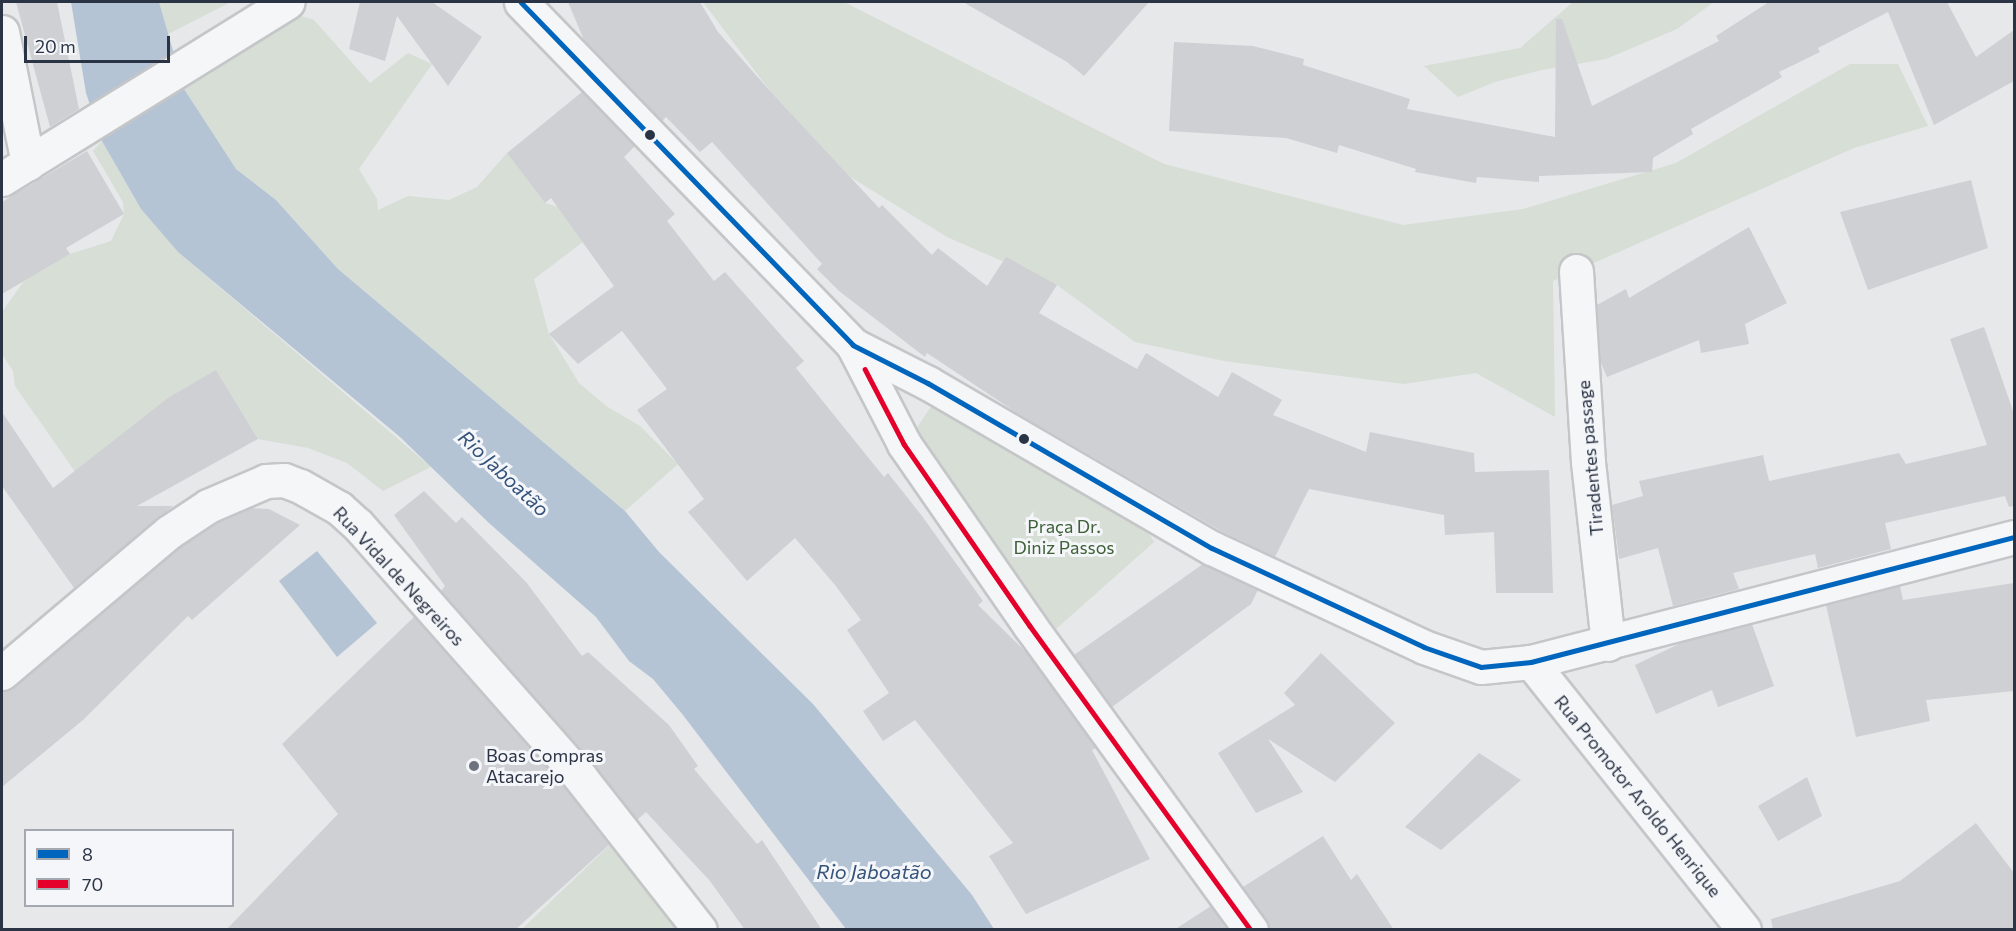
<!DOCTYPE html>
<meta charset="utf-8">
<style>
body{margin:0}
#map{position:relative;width:2016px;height:931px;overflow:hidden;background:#e6e8ea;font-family:Commissioner,sans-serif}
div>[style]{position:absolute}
.green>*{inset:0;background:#d6ded6}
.water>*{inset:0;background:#b4c4d5}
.building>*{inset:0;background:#ced0d3}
.roads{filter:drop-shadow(2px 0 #c4c6c8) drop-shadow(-2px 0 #c4c6c8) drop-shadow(0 2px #c4c6c8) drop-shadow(0 -2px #c4c6c8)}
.minor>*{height:33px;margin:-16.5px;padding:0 16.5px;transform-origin:16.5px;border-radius:16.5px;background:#f5f6f7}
.tertiary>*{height:33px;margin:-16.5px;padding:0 16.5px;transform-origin:16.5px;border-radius:16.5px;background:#f5f6f7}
.bus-1>*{height:4.5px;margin:-2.25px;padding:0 2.25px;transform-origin:2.25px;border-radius:2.25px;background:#0065bd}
.bus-2>*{height:4.5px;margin:-2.25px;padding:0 2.25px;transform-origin:2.25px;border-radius:2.25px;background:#e4002b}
.dots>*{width:16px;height:16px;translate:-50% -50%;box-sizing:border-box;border:3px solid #f4f6f9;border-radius:50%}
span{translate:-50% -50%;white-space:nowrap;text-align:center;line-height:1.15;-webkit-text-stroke:6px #f4f6f9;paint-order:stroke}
.street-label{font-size:18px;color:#2b3445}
.park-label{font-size:18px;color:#3f6138}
.poi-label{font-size:18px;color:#2b3445}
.left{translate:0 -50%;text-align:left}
.water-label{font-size:20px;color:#34527a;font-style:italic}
.frame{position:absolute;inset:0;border:3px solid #2b3445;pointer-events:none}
.legend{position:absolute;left:24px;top:829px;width:210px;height:78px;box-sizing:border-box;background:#f4f6f9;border:2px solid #a4a8b1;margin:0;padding:8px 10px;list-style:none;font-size:18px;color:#2b3445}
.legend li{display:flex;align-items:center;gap:12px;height:30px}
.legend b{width:30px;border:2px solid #a4a8b1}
.scale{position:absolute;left:24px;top:36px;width:146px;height:27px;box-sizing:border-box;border:3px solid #2b3445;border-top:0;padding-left:8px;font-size:18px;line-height:21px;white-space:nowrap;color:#2b3445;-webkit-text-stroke:4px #f4f6f9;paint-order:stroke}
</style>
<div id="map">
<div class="green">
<div style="clip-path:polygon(159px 2px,231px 2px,166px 35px)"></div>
<div style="clip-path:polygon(703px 2px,844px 2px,1164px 164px,1403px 225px,1523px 209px,1676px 163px,1850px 64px,1898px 64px,1928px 126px,1854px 148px,1553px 281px,1555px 417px,1476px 373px,1404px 384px,1224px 361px,1135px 342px,1057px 285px,947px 237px,849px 176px,770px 91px)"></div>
<div style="clip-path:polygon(1573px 2px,1714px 2px,1677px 29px,1606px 59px,1542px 70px,1495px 82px,1458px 97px,1424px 66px,1520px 48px)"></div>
<div style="clip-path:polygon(301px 16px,314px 20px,370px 83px,408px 53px,432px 64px,359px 169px,377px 199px,378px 210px,408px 196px,449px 200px,477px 187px,507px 153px,545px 203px,558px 207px,583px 242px,534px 279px,549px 334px,579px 383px,606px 406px,640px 426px,678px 464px,625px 511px,338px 269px,276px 200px,236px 169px,204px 122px,184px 89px,271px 29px)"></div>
<div style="clip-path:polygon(102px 141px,141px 209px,178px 252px,431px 467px,383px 491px,347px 463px,308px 448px,258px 439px,216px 370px,76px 473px,15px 386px,13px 371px,2px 354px,2px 312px,24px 281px,70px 254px,111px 241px,124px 214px,123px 202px,93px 151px)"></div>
<div style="clip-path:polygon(958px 393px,1139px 515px,1154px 542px,1056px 629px,910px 438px,930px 408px)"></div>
<div style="clip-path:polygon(615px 840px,685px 930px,521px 930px)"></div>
</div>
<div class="water">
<div style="clip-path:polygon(71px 2px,159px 2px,184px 89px,236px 169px,276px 200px,338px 269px,625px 511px,659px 552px,813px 704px,972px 895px,994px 929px,846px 929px,683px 715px,653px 679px,629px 661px,596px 617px,489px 523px,400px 437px,178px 252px,141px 209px,102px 141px,86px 93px)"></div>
<div style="clip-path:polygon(317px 551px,377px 623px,337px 657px,279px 581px)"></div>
</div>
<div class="building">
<div style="clip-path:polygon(16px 2px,57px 2px,79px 109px,50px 127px)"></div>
<div style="clip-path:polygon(360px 2px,432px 2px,482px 37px,448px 86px,397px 16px,385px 61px,349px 49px)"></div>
<div style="clip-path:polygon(568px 2px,700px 2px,718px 32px,770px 91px,879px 208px,882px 205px,932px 255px,938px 248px,987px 286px,1006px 257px,1057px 285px,1039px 313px,1137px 369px,1146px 353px,1218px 397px,1232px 372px,1282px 400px,1273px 415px,1366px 452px,1370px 432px,1474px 453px,1475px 472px,1549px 470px,1553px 593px,1496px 593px,1494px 532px,1445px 535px,1444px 515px,1309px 489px,1275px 557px,1221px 531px,1017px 413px,927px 353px,925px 357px,839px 291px,817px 269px,822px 264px,712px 142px,700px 152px,666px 117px,662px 121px,584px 40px)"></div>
<div style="clip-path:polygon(963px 2px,1149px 2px,1084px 76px,1067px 62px)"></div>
<div style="clip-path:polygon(1769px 2px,1947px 2px,1976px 57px,2014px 30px,2014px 81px,1934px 125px,1888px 12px,1818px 48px,1820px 52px,1779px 72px,1782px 77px,1691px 129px,1693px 134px,1653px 158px,1652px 172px,1539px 176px,1539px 182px,1477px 177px,1476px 183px,1415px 172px,1416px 169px,1339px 145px,1337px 153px,1286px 138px,1169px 131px,1174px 42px,1253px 46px,1304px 59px,1303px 65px,1410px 99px,1407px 109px,1555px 137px,1556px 19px,1562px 19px,1592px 106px,1719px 41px,1716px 36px)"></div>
<div style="clip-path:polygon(582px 92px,635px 146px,624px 157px,675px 214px,667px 221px,714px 281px,725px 272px,804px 361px,796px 368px,884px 477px,888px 473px,922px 516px,983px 601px,978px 605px,1027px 653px,1096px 748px,1092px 750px,1150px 859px,1026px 914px,989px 856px,1013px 843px,915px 720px,883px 741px,863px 711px,889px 693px,847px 630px,861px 620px,835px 585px,795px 538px,747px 581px,688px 512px,704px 499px,637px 410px,667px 389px,622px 331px,578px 364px,549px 334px,614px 286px,551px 198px,545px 203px,507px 153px)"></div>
<div style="clip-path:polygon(87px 151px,124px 214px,66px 248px,70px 254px,2px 294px,2px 202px)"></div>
<div style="clip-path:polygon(1971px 180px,1988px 248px,1868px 290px,1840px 212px)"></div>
<div style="clip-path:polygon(1749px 227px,1787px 303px,1745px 324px,1749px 344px,1701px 353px,1699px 340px,1607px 377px,1601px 363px,1597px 305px,1626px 289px,1629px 298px)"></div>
<div style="clip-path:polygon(1984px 327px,2014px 414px,2014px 506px,2009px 507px,2005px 496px,1885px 523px,1891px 549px,1818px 568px,1815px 554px,1733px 573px,1739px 589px,1673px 606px,1658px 548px,1619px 559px,1612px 505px,1643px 496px,1639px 481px,1763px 455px,1769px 481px,1899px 453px,1906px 464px,1987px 445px,1950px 339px)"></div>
<div style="clip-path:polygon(216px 370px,258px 439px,137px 506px,173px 506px,74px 588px,2px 486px,2px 412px,53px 488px,168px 398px)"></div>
<div style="clip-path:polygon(424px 491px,456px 523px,462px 517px,526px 582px,582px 656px,588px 652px,669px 725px,698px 766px,694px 769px,757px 844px,762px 840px,822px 930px,745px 930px,710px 881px,646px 812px,637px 820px,594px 765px,441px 591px,445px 586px,394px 515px)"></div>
<div style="clip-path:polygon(250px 508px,269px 509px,300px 525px,192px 620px,188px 616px,83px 720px,2px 787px,2px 691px,14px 687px,180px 547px,217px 523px)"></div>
<div style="clip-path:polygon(1203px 564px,1258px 590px,1251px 604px,1112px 707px,1074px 655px)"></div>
<div style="clip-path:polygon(2014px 583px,2014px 691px,1926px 700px,1930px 721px,1856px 737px,1826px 605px,1900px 586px,1903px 600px)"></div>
<div style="clip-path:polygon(414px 617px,566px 789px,609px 845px,515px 930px,226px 930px,338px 814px,282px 744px)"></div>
<div style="clip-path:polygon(1752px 624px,1774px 686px,1718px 707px,1712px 690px,1656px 714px,1635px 665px,1683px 642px)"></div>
<div style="clip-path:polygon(1321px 653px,1395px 723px,1335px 782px,1268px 739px,1303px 792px,1256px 813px,1218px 753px,1295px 705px,1284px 693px)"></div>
<div style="clip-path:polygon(1479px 753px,1521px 780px,1441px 850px,1405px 827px)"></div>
<div style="clip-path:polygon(1807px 777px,1822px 816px,1778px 841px,1758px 806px)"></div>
<div style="clip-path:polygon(1976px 823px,2014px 873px,2014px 930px,1773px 930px,1771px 919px,1900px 881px)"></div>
<div style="clip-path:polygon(1323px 836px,1351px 880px,1357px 874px,1394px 930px,1269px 930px,1243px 887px)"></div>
<div style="clip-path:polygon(1211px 906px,1227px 930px,1174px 930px)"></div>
</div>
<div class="roads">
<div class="minor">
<div style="left:2px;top:32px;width:134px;rotate:78.8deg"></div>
<div style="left:1576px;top:271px;width:191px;rotate:86.4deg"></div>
<div style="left:1588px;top:462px;width:183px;rotate:83.7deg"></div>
<div style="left:853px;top:345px;width:111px;rotate:62.7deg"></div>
<div style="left:904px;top:444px;width:221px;rotate:55.3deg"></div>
<div style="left:1030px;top:626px;width:376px;rotate:54deg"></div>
<div style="left:2px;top:673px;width:219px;rotate:-40.2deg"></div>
<div style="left:169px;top:532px;width:47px;rotate:-33.7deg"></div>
<div style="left:208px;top:506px;width:63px;rotate:-23.3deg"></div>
<div style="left:266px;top:481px;width:18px;rotate:-3deg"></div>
<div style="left:284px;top:480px;width:17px;rotate:21deg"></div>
<div style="left:300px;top:486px;width:45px;rotate:29.4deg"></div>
<div style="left:339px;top:508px;width:25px;rotate:42deg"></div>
<div style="left:358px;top:525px;width:336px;rotate:48.6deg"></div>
<div style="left:580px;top:777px;width:194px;rotate:51.9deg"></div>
</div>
<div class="tertiary">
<div style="left:521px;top:2px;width:477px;rotate:45.9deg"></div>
<div style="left:853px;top:345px;width:84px;rotate:26.9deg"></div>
<div style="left:928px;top:383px;width:328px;rotate:30.2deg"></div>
<div style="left:1212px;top:548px;width:234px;rotate:25deg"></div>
<div style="left:1424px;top:647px;width:60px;rotate:19.3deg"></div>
<div style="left:1481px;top:667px;width:50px;rotate:-5.7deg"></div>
<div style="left:1531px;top:662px;width:499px;rotate:-14.5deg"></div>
<div style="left:2px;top:179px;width:336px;rotate:-31.8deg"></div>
<div style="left:1531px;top:662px;width:342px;rotate:51.5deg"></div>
</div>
</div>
<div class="bus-1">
<div style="left:521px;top:2px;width:477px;rotate:45.9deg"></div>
<div style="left:853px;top:345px;width:84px;rotate:26.9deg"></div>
<div style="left:928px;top:383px;width:328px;rotate:30.2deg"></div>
<div style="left:1212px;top:548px;width:234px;rotate:25deg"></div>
<div style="left:1424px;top:647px;width:60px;rotate:19.3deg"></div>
<div style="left:1481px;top:667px;width:50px;rotate:-5.7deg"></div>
<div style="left:1531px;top:662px;width:499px;rotate:-14.5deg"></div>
</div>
<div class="bus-2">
<div style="left:865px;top:369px;width:85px;rotate:62.5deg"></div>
<div style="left:904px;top:444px;width:221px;rotate:55.3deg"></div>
<div style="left:1030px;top:626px;width:376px;rotate:54deg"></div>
</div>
<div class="dots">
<div style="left:650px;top:135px;background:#2b3445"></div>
<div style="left:1024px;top:439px;background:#2b3445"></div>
<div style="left:474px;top:766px;background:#6c737f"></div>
</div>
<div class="street-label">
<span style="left:1590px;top:458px;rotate:-95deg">Tiradentes passage</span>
<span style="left:399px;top:576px;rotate:47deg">Rua Vidal de Negreiros</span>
<span style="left:1638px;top:796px;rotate:51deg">Rua Promotor Aroldo Henrique</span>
</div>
<div class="park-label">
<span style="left:1064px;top:537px">Praça Dr.<br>Diniz Passos</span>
</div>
<div class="poi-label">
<span class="left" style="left:486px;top:766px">Boas Compras<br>Atacarejo</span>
</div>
<div class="water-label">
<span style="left:504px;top:473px;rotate:43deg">Rio Jaboatão</span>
<span style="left:874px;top:871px">Rio Jaboatão</span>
</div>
<div class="frame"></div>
<ul class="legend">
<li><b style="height:8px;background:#0065bd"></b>8</li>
<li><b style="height:8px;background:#e4002b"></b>70</li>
</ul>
<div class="scale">20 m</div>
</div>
